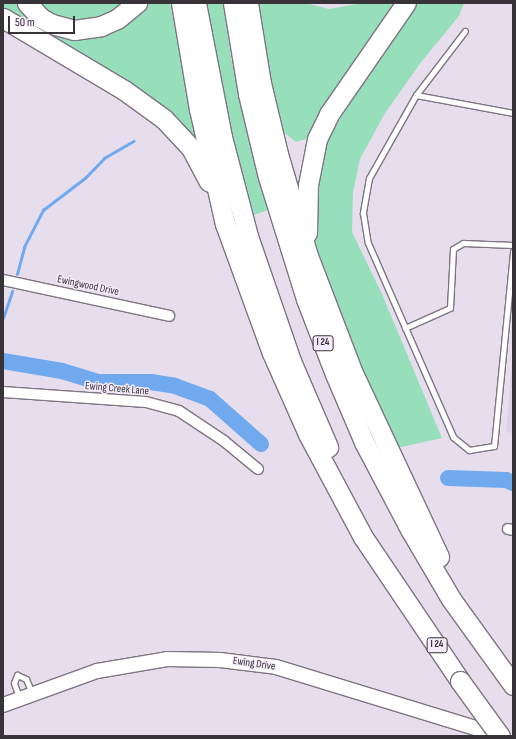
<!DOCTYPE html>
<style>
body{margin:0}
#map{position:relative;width:516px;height:739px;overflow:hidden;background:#e7deed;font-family:"Sofia Sans Condensed",sans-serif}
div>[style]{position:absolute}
.built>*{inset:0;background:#ddd1e5}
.green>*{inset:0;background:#97dfba}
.stream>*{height:2.5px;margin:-1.25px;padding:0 1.25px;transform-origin:1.25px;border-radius:1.25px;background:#71a9ee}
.river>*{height:16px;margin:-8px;padding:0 8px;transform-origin:8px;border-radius:8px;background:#71a9ee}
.roads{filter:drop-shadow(1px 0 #7d7582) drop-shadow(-1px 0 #7d7582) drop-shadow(0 1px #7d7582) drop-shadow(0 -1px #7d7582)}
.lane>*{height:5px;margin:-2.5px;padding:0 2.5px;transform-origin:2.5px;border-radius:2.5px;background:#fff}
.street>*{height:10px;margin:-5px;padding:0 5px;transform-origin:5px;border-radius:5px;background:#fff}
.secondary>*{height:14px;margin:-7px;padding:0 7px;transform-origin:7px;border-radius:7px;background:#fff}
.highway>*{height:19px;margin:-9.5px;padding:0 9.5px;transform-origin:9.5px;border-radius:9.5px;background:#fff}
.bridges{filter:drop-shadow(1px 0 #7d7582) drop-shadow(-1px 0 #7d7582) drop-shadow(0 1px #7d7582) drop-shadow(0 -1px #7d7582)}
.highway-bridge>*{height:19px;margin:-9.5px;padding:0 9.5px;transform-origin:9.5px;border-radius:9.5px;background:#fff}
span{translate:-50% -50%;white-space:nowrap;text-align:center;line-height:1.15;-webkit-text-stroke:3px #f4ecfa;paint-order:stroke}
.shield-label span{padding:1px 3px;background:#f4ecfa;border:1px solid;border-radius:3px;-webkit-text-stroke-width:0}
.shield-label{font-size:10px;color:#373339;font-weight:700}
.street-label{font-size:11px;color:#373339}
.frame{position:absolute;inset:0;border:4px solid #373339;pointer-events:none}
.scale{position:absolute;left:8px;top:16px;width:67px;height:18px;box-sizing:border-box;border:2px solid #373339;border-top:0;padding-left:5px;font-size:12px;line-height:14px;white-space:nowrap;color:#373339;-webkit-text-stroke:3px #f4ecfa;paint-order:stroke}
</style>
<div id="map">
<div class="built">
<div style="clip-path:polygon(513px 353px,513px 433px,506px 432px)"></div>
</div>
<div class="green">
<div style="clip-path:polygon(3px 3px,21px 3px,62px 33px,145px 3px,170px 3px,199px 147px,3px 12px)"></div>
<div style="clip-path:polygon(39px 3px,127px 3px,99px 19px,81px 22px,61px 19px,45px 10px)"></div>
<div style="clip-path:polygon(203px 3px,223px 3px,232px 63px,268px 210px,248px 217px)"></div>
<div style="clip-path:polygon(256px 3px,305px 3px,329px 9px,363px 3px,398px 3px,306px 139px,296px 142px,281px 130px)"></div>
<div style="clip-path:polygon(413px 3px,464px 3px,459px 16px,422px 61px,385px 113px,360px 159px,353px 192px,352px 232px,382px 294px,442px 438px,392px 449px,315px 255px,311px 224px,320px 153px,380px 51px)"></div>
</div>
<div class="stream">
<div style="left:17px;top:274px;width:28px;rotate:-75deg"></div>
<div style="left:24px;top:247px;width:42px;rotate:-62.8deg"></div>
<div style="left:43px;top:210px;width:53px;rotate:-37.3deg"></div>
<div style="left:85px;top:178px;width:28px;rotate:-46deg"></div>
<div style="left:104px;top:158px;width:34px;rotate:-30deg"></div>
<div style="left:3px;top:318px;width:28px;rotate:-71deg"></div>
</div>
<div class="river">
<div style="left:3px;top:361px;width:60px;rotate:9.6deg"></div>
<div style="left:62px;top:371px;width:39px;rotate:17deg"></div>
<div style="left:99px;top:382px;width:52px"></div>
<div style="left:151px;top:382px;width:24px;rotate:9deg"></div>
<div style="left:175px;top:386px;width:37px;rotate:20deg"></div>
<div style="left:210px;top:399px;width:68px;rotate:41.4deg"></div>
<div style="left:448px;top:478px;width:58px;rotate:2deg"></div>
<div style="left:506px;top:480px;width:8px;rotate:23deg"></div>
</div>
<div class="roads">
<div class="lane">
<div style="left:465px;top:31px;width:81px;rotate:127.4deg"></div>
<div style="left:416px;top:95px;width:95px;rotate:119.5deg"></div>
<div style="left:369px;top:178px;width:36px;rotate:100deg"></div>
<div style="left:363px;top:213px;width:30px;rotate:81deg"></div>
<div style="left:368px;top:243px;width:212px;rotate:66.3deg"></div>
<div style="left:453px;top:437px;width:21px;rotate:39deg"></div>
<div style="left:469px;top:450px;width:25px;rotate:-9deg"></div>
<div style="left:494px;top:446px;width:196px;rotate:-84.4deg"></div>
<div style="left:416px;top:95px;width:99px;rotate:10.5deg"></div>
<div style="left:405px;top:328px;width:49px;rotate:-24deg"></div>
<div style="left:450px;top:308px;width:59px;rotate:-87.1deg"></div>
<div style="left:453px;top:249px;width:12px;rotate:-31deg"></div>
<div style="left:463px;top:243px;width:50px;rotate:2.3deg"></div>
<div style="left:19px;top:697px;width:15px;rotate:-110deg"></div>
<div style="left:14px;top:683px;width:9px;rotate:-69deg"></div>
<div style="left:17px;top:675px;width:10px;rotate:24deg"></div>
<div style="left:26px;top:679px;width:15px;rotate:67deg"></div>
</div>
<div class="street">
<div style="left:3px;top:280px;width:170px;rotate:12.2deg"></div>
<div style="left:3px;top:392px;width:143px;rotate:4deg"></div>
<div style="left:146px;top:402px;width:34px;rotate:15deg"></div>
<div style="left:179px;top:411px;width:54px;rotate:33.7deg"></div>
<div style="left:224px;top:441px;width:44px;rotate:39.5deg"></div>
<div style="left:508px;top:529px;width:5px;rotate:11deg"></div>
</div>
<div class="secondary">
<div style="left:3px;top:705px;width:100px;rotate:-19.9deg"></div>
<div style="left:97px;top:671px;width:71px;rotate:-9.7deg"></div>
<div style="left:167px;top:659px;width:53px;rotate:1.1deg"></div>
<div style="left:220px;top:660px;width:56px;rotate:7.1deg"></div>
<div style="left:276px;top:667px;width:235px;rotate:17deg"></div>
</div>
<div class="highway">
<div style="left:27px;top:3px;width:21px;rotate:47deg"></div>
<div style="left:41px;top:18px;width:13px;rotate:29deg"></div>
<div style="left:52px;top:24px;width:23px;rotate:15deg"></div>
<div style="left:74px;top:30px;width:27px;rotate:-8deg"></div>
<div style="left:101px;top:26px;width:17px;rotate:-24deg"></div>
<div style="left:117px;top:19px;width:26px;rotate:-39deg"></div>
<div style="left:181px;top:3px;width:108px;rotate:80.4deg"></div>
<div style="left:199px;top:109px;width:118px;rotate:77.3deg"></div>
<div style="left:225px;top:224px;width:137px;rotate:70deg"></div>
<div style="left:272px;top:353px;width:89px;rotate:66deg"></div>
<div style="left:308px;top:434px;width:117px;rotate:61.9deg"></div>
<div style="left:363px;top:537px;width:174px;rotate:56deg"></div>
<div style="left:196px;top:3px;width:136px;rotate:79deg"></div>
<div style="left:222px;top:137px;width:102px;rotate:75.3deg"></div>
<div style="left:248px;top:236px;width:132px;rotate:71deg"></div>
<div style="left:291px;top:361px;width:94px;rotate:66.7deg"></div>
<div style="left:233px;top:3px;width:92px;rotate:80.6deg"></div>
<div style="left:248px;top:94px;width:85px;rotate:76.5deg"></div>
<div style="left:268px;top:177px;width:128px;rotate:72.7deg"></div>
<div style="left:306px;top:299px;width:80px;rotate:68.9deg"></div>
<div style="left:335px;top:374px;width:74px;rotate:66.9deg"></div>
<div style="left:364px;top:442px;width:101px;rotate:62.2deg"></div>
<div style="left:411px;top:531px;width:79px;rotate:59.5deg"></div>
<div style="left:451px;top:599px;width:106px;rotate:54.2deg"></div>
<div style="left:248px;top:3px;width:81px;rotate:80.8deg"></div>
<div style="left:261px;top:83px;width:73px;rotate:76.5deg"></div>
<div style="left:278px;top:154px;width:106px;rotate:73.6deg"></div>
<div style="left:308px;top:256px;width:125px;rotate:69deg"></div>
<div style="left:353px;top:373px;width:203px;rotate:64.9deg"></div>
<div style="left:3px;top:18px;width:141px;rotate:30.8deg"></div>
<div style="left:124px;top:90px;width:49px;rotate:35.9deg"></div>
<div style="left:164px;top:119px;width:40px;rotate:47deg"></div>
<div style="left:191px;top:148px;width:38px;rotate:62deg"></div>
<div style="left:307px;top:233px;width:48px;rotate:-88.8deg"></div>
<div style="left:308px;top:185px;width:47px;rotate:-78.9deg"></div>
<div style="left:317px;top:139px;width:28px;rotate:-64deg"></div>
<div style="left:329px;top:114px;width:135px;rotate:-55.3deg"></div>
</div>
</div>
<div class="bridges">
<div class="highway-bridge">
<div style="left:460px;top:681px;width:68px;rotate:54deg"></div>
</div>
</div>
<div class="shield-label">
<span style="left:323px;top:343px">I 24</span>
<span style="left:437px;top:645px">I 24</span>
</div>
<div class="street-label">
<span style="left:88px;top:286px;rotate:12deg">Ewingwood Drive</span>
<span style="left:117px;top:389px;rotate:5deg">Ewing Creek Lane</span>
<span style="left:254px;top:664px;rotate:8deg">Ewing Drive</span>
</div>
<div class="frame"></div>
<div class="scale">50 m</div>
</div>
